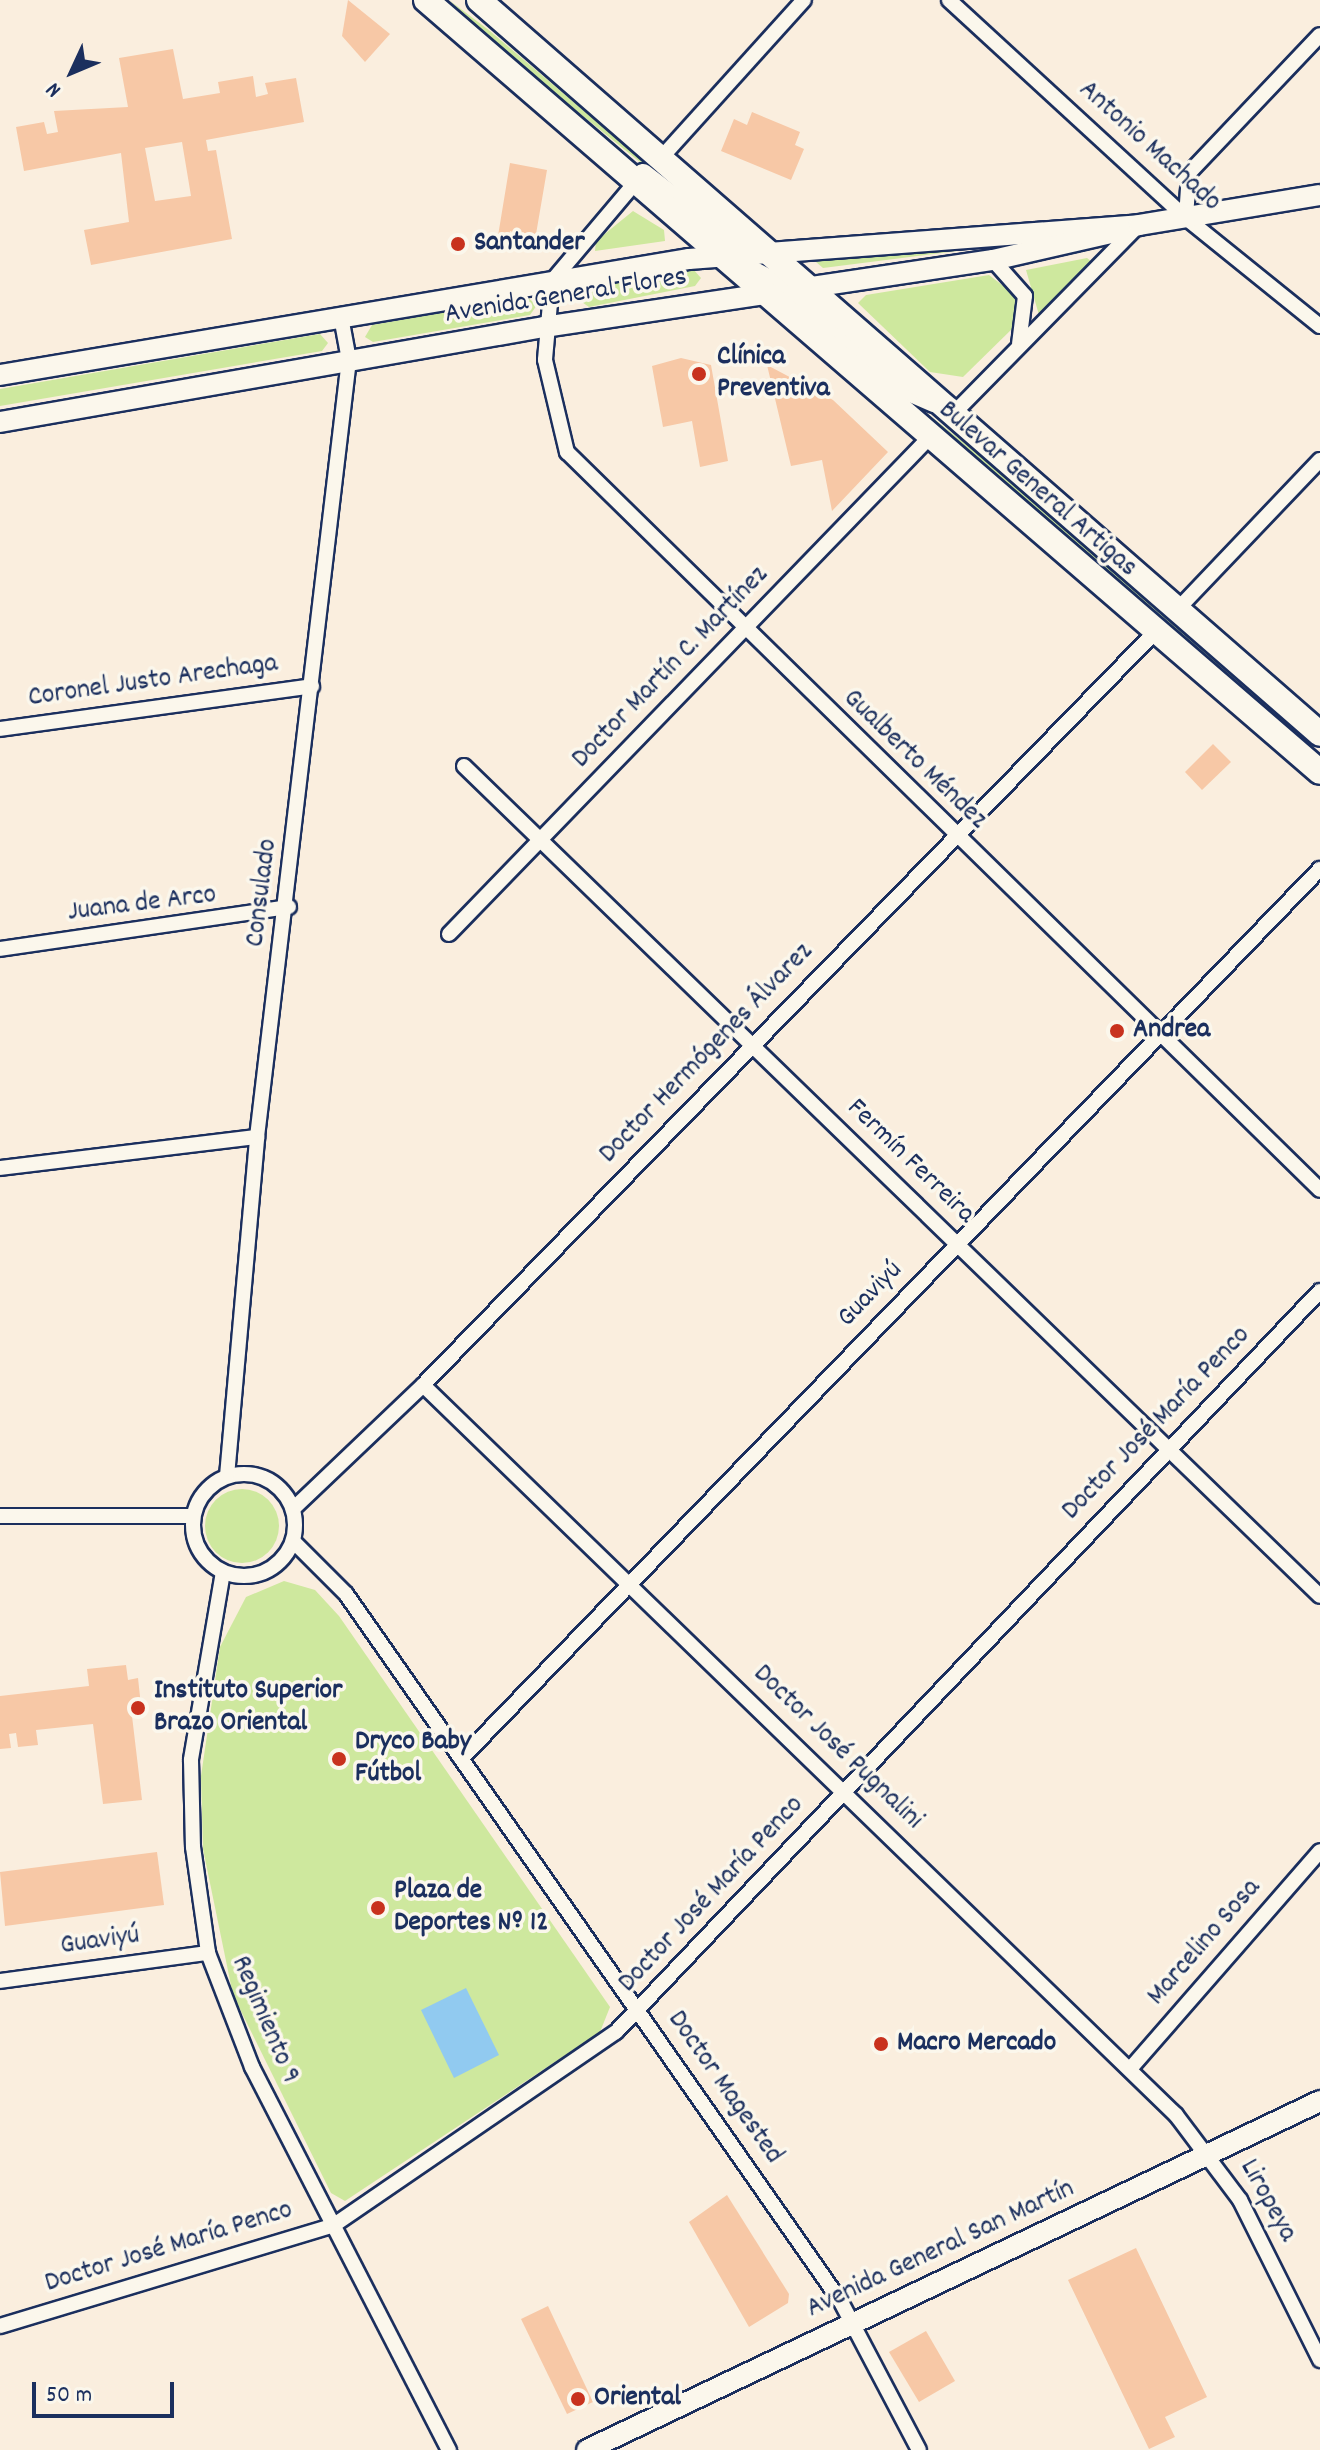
<!DOCTYPE html>
<meta charset="utf-8">
<style>
body{margin:0}
#map{position:relative;width:1320px;height:2450px;overflow:hidden;background:#faeede;font-family:Dekko,sans-serif}
div>[style]{position:absolute}
.green>*{inset:0;background:#cee89e}
.round{border-radius:50%}
.water>*{inset:0;background:#91caf0}
.building>*{inset:0;background:#f7c8a6}
.roads{filter:drop-shadow(2px 0 #1b2f5e) drop-shadow(-2px 0 #1b2f5e) drop-shadow(0 2px #1b2f5e) drop-shadow(0 -2px #1b2f5e)}
.minor>*{height:14px;margin:-7px;padding:0 7px;transform-origin:7px;border-radius:7px;background:#fbf7ec}
.minor>.ring{margin:-7px;padding:0;box-sizing:content-box;background:none;border:14px solid #fbf7ec;border-radius:50%}
.secondary>*{height:20px;margin:-10px;padding:0 10px;transform-origin:10px;border-radius:10px;background:#fbf7ec}
.primary>*{height:24px;margin:-12px;padding:0 12px;transform-origin:12px;border-radius:12px;background:#fbf7ec}
.dots>*{width:22px;height:22px;translate:-50% -50%;box-sizing:border-box;border:4px solid #fbf7ec;border-radius:50%}
span{translate:-50% -50%;white-space:nowrap;text-align:center;line-height:1.15;-webkit-text-stroke:7px #fbf7ec;paint-order:stroke}
.street-label{font-size:28px;color:#1b2f5e}
.poi-label{font-size:28px;color:#1b2f5e;font-weight:700}
.left{translate:0 -50%;text-align:left}
.north{position:absolute;left:32px;top:32px;width:80px;height:80px;-webkit-text-stroke:6px #fbf7ec;paint-order:stroke;rotate:226deg;font-size:22px;font-weight:700;line-height:32px;text-align:center;color:#1b2f5e}
.north::after{content:'';display:block;margin:auto;width:28px;height:36px;background:#1b2f5e;clip-path:polygon(50% 0,100% 100%,50% 72%,0 100%)}
.scale{position:absolute;left:32px;top:2382px;width:142px;height:36px;box-sizing:border-box;border:4px solid #1b2f5e;border-top:0;padding-left:10px;font-size:24px;line-height:28px;white-space:nowrap;color:#1b2f5e;-webkit-text-stroke:6px #fbf7ec;paint-order:stroke}
</style>
<div id="map">
<div class="green">
<div style="clip-path:polygon(449px 0,490px 31px,718px 225px,511px 58px)"></div>
<div style="clip-path:polygon(633px 211px,664px 230px,665px 241px,595px 251px,596px 241px)"></div>
<div style="clip-path:polygon(1028px 242px,823px 268px,816px 262px,838px 256px)"></div>
<div style="clip-path:polygon(1087px 258px,1092px 262px,1039px 315px,1026px 270px)"></div>
<div style="clip-path:polygon(693px 269px,701px 278px,695px 286px,589px 307px,579px 300px,584px 289px)"></div>
<div style="clip-path:polygon(989px 275px,1019px 298px,1016px 325px,963px 377px,930px 372px,858px 303px,866px 295px)"></div>
<div style="clip-path:polygon(528px 298px,537px 305px,530px 315px,373px 342px,365px 337px,372px 325px)"></div>
<div style="clip-path:polygon(800px 312px,1027px 493px,1320px 755px,1150px 606px)"></div>
<div style="clip-path:polygon(320px 334px,328px 343px,322px 351px,0 406px,0 389px)"></div>
<div class="round" style="left:205px;top:1489px;width:74px;height:74px"></div>
<div style="clip-path:polygon(284px 1581px,315px 1590px,339px 1616px,610px 2007px,600px 2032px,345px 2201px,331px 2193px,233px 1995px,203px 1849px,201px 1776px,220px 1647px,246px 1597px)"></div>
</div>
<div class="water">
<div style="clip-path:polygon(466px 1988px,499px 2055px,454px 2078px,421px 2010px)"></div>
</div>
<div class="building">
<div style="clip-path:polygon(348px 0,390px 34px,365px 62px,342px 36px)"></div>
<div style="clip-path:polygon(evenodd,173px 49px,183px 99px,220px 93px,218px 82px,253px 76px,256px 97px,268px 94px,265px 83px,296px 78px,304px 122px,206px 140px,208px 151px,216px 150px,232px 239px,91px 265px,84px 230px,129px 222px,121px 153px,24px 171px,16px 127px,44px 122px,47px 134px,58px 132px,54px 111px,128px 107px,119px 58px,173px 49px,182px 142px,191px 196px,155px 201px,145px 148px,182px 142px)"></div>
<div style="clip-path:polygon(752px 112px,800px 132px,795px 145px,804px 149px,791px 180px,721px 151px,734px 119px,747px 125px)"></div>
<div style="clip-path:polygon(510px 163px,547px 170px,535px 240px,510px 231px,508px 244px,497px 242px)"></div>
<div style="clip-path:polygon(681px 358px,711px 365px,728px 461px,700px 467px,692px 421px,663px 427px,652px 366px)"></div>
<div style="clip-path:polygon(767px 365px,833px 400px,888px 452px,832px 511px,822px 460px,791px 466px)"></div>
<div style="clip-path:polygon(1213px 744px,1231px 762px,1202px 790px,1185px 772px)"></div>
<div style="clip-path:polygon(126px 1665px,128px 1680px,138px 1678px,142px 1715px,132px 1716px,142px 1800px,103px 1804px,93px 1724px,36px 1730px,38px 1745px,18px 1747px,16px 1733px,9px 1734px,11px 1748px,0 1749px,0 1696px,89px 1686px,87px 1669px)"></div>
<div style="clip-path:polygon(157px 1852px,164px 1905px,5px 1926px,0 1872px)"></div>
<div style="clip-path:polygon(727px 2195px,789px 2294px,788px 2303px,749px 2327px,689px 2222px)"></div>
<div style="clip-path:polygon(1136px 2248px,1207px 2397px,1165px 2417px,1175px 2437px,1149px 2449px,1068px 2280px)"></div>
<div style="clip-path:polygon(548px 2306px,593px 2402px,567px 2414px,521px 2319px)"></div>
<div style="clip-path:polygon(926px 2331px,955px 2381px,919px 2402px,889px 2352px)"></div>
</div>
<div class="roads">
<div class="minor">
<div style="left:949px;top:0;width:322px;rotate:42.6deg"></div>
<div style="left:1186px;top:218px;width:172px;rotate:38.9deg"></div>
<div style="left:661px;top:158px;width:213px;rotate:-47.9deg"></div>
<div style="left:634px;top:184px;width:127px;rotate:130.2deg"></div>
<div style="left:552px;top:281px;width:79px;rotate:95.1deg"></div>
<div style="left:545px;top:360px;width:95px;rotate:76.6deg"></div>
<div style="left:567px;top:452px;width:1054px;rotate:44.42deg"></div>
<div style="left:1186px;top:218px;width:45px;rotate:-86.2deg"></div>
<div style="left:1189px;top:173px;width:190px;rotate:-46.5deg"></div>
<div style="left:993px;top:260px;width:48px;rotate:48.4deg"></div>
<div style="left:1025px;top:296px;width:48px;rotate:97.1deg"></div>
<div style="left:956px;top:411px;width:260px;rotate:-45.5deg"></div>
<div style="left:1177px;top:610px;width:207px;rotate:-46.4deg"></div>
<div style="left:0;top:729px;width:315px;rotate:-7.8deg"></div>
<div style="left:464px;top:766px;width:1192px;rotate:44.12deg"></div>
<div style="left:449px;top:934px;width:692px;rotate:-45.94deg"></div>
<div style="left:0;top:949px;width:292px;rotate:-8.3deg"></div>
<div style="left:0;top:1168px;width:259px;rotate:-6.9deg"></div>
<div style="left:423px;top:1385px;width:1049px;rotate:44.11deg"></div>
<div style="left:1176px;top:2115px;width:106px;rotate:53deg"></div>
<div style="left:1240px;top:2200px;width:179px;rotate:63.4deg"></div>
<div class="ring" style="left:193px;top:1474px;width:88px;height:88px"></div>
<div style="left:227px;top:1476px;width:340px;rotate:-84.9deg"></div>
<div style="left:257px;top:1137px;width:782px;rotate:-83.25deg"></div>
<div style="left:349px;top:360px;width:44px;rotate:-100.5deg"></div>
<div style="left:293px;top:1509px;width:180px;rotate:-43.6deg"></div>
<div style="left:423px;top:1385px;width:1052px;rotate:-45.81deg"></div>
<div style="left:0;top:1516px;width:193px"></div>
<div style="left:293px;top:1541px;width:75px;rotate:45deg"></div>
<div style="left:346px;top:1594px;width:864px;rotate:55.04deg"></div>
<div style="left:841px;top:2302px;width:167px;rotate:62.2deg"></div>
<div style="left:223px;top:1572px;width:191px;rotate:99.7deg"></div>
<div style="left:191px;top:1760px;width:87px;rotate:88.7deg"></div>
<div style="left:193px;top:1847px;width:107px;rotate:81.9deg"></div>
<div style="left:208px;top:1953px;width:122px;rotate:68.9deg"></div>
<div style="left:252px;top:2067px;width:431px;rotate:62.8deg"></div>
<div style="left:461px;top:1759px;width:1237px;rotate:-46.02deg"></div>
<div style="left:0;top:1981px;width:210px;rotate:-7.7deg"></div>
<div style="left:1130px;top:2069px;width:289px;rotate:-48.9deg"></div>
<div style="left:0;top:2326px;width:349px;rotate:-16.8deg"></div>
<div style="left:334px;top:2225px;width:342px;rotate:-34.4deg"></div>
<div style="left:616px;top:2032px;width:1022px;rotate:-46.47deg"></div>
</div>
<div class="secondary">
<div style="left:643px;top:174px;width:131px;rotate:37.6deg"></div>
<div style="left:743px;top:266px;width:53px;rotate:28deg"></div>
<div style="left:790px;top:291px;width:155px;rotate:40deg"></div>
<div style="left:909px;top:391px;width:27px;rotate:24deg"></div>
<div style="left:0;top:375px;width:699px;rotate:-9.56deg"></div>
<div style="left:689px;top:259px;width:451px;rotate:-4.3deg"></div>
<div style="left:1139px;top:225px;width:183px;rotate:-9.4deg"></div>
<div style="left:0;top:422px;width:552px;rotate:-9.91deg"></div>
<div style="left:544px;top:327px;width:454px;rotate:-8.5deg"></div>
<div style="left:993px;top:260px;width:130px;rotate:-12.9deg"></div>
<div style="left:587px;top:2450px;width:812px;rotate:-25.46deg"></div>
</div>
<div class="primary">
<div style="left:426px;top:0;width:1181px;rotate:40.81deg"></div>
<div style="left:479px;top:0;width:1116px;rotate:41.11deg"></div>
</div>
</div>
<div class="dots">
<div style="left:458px;top:244px;background:#c8321e"></div>
<div style="left:699px;top:374px;background:#c8321e"></div>
<div style="left:1117px;top:1031px;background:#c8321e"></div>
<div style="left:138px;top:1708px;background:#c8321e"></div>
<div style="left:339px;top:1759px;background:#c8321e"></div>
<div style="left:378px;top:1908px;background:#c8321e"></div>
<div style="left:881px;top:2044px;background:#c8321e"></div>
<div style="left:578px;top:2399px;background:#c8321e"></div>
</div>
<div class="street-label">
<span style="left:1149px;top:147px;rotate:42deg">Antonio Machado</span>
<span style="left:566px;top:297px;rotate:-9deg">Avenida General Flores</span>
<span style="left:1037px;top:490px;rotate:41deg">Bulevar General Artigas</span>
<span style="left:671px;top:668px;rotate:-46deg">Doctor Martín C. Martínez</span>
<span style="left:153px;top:682px;rotate:-8deg">Coronel Justo Arechaga</span>
<span style="left:914px;top:760px;rotate:44deg">Gualberto Méndez</span>
<span style="left:263px;top:893px;rotate:-83deg">Consulado</span>
<span style="left:142px;top:905px;rotate:-7deg">Juana de Arco</span>
<span style="left:707px;top:1054px;rotate:-46deg">Doctor Hermógenes Álvarez</span>
<span style="left:910px;top:1162px;rotate:44deg">Fermín Ferreira</span>
<span style="left:871px;top:1295px;rotate:-46deg">Guaviyú</span>
<span style="left:1157px;top:1424px;rotate:-46deg">Doctor José María Penco</span>
<span style="left:837px;top:1748px;rotate:44deg">Doctor José Pugnalini</span>
<span style="left:712px;top:1895px;rotate:-47deg">Doctor José María Penco</span>
<span style="left:100px;top:1942px;rotate:-8deg">Guaviyú</span>
<span style="left:1205px;top:1943px;rotate:-49deg">Marcelino Sosa</span>
<span style="left:264px;top:2020px;rotate:67deg">Regimiento 9</span>
<span style="left:724px;top:2088px;rotate:55deg">Doctor Magested</span>
<span style="left:1267px;top:2201px;rotate:61deg">Liropeya</span>
<span style="left:169px;top:2248px;rotate:-17deg">Doctor José María Penco</span>
<span style="left:941px;top:2250px;rotate:-25deg">Avenida General San Martín</span>
</div>
<div class="poi-label">
<span class="left" style="left:474px;top:244px">Santander</span>
<span class="left" style="left:717px;top:374px">Clínica<br>Preventiva</span>
<span class="left" style="left:1133px;top:1031px">Andrea</span>
<span class="left" style="left:154px;top:1708px">Instituto Superior<br>Brazo Oriental</span>
<span class="left" style="left:355px;top:1759px">Dryco Baby<br>Fútbol</span>
<span class="left" style="left:394px;top:1908px">Plaza de<br>Deportes Nº 12</span>
<span class="left" style="left:897px;top:2044px">Macro Mercado</span>
<span class="left" style="left:594px;top:2399px">Oriental</span>
</div>
<div class="north">N</div>
<div class="scale">50 m</div>
</div>
